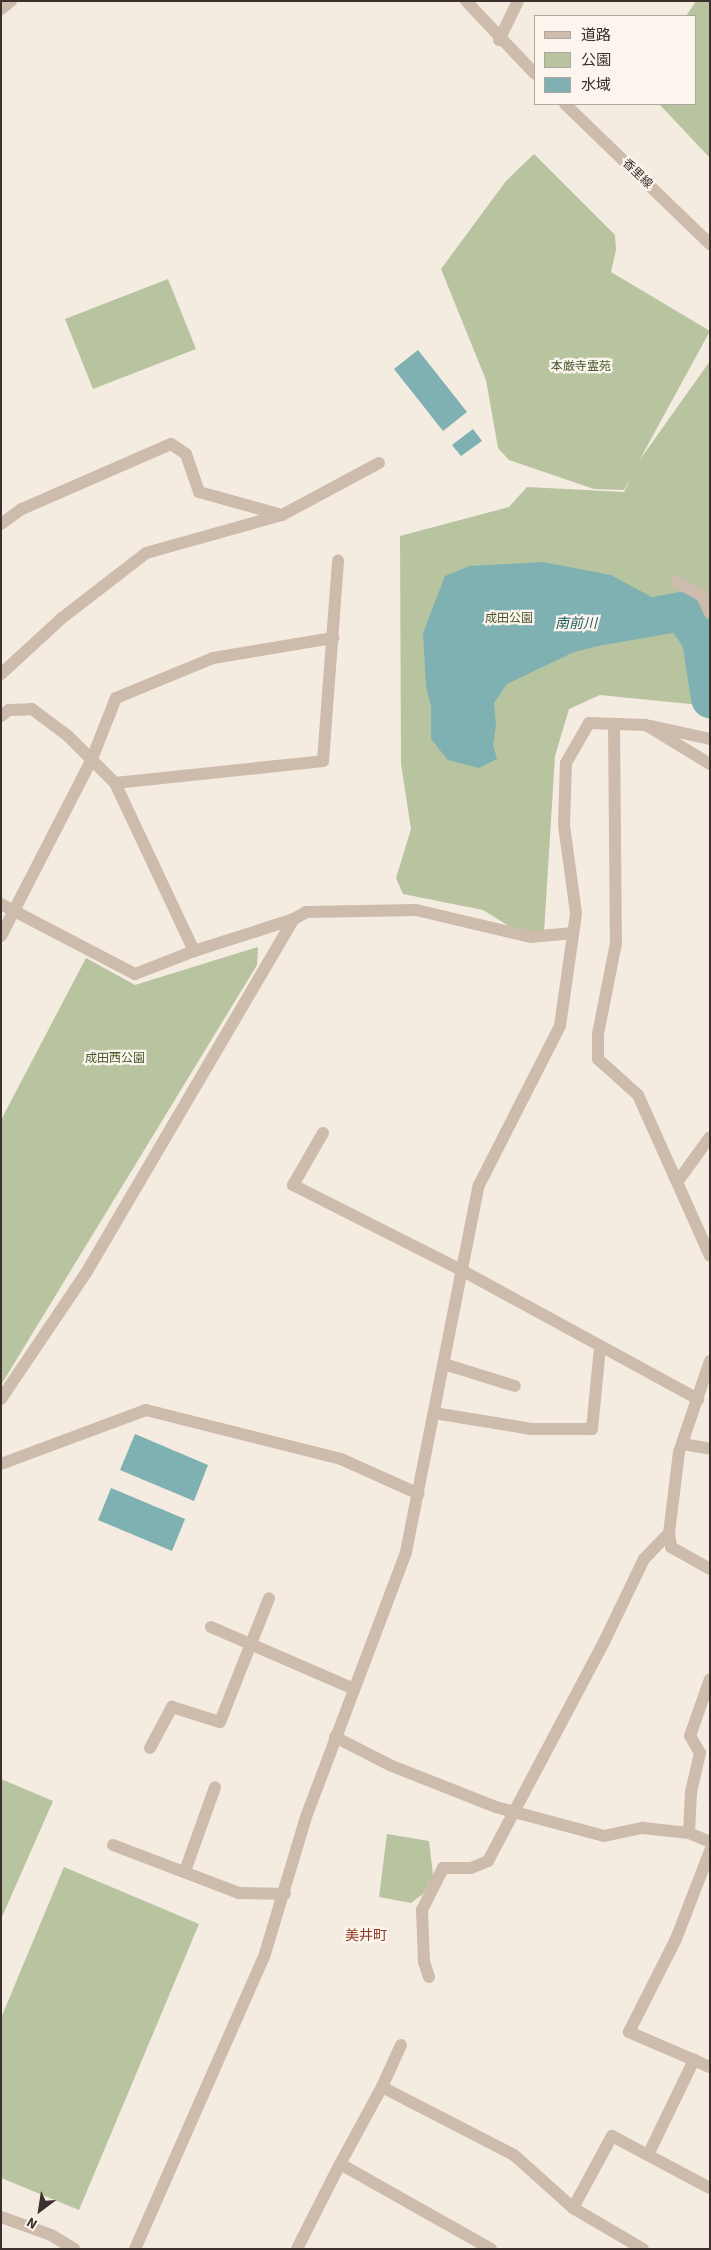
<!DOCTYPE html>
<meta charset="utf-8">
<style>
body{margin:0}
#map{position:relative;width:711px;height:2250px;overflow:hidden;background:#f4ebe1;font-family:"Source Sans 3","Noto Sans JP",sans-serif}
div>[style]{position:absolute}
.green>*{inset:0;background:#b8c4a0}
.water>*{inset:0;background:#7fb0b2}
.river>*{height:39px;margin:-19.5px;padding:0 19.5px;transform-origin:19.5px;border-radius:19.5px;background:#7fb0b2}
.minor>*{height:12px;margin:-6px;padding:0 6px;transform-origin:6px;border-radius:6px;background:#cdbbac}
span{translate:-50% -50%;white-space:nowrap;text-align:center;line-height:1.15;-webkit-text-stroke:4.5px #fbf5ee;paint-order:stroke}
.street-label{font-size:12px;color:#3b302b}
.park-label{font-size:12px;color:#4a5a2e}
.water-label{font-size:14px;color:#1f5a5e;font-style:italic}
.neighbourhood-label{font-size:14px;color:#8c3b22}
.frame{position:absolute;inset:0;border:2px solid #3b302b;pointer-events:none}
.legend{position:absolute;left:534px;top:15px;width:162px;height:90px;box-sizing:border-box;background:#fbf5ee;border:1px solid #aea6a0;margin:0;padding:6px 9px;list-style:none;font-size:15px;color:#3b302b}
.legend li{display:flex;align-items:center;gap:10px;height:25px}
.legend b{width:25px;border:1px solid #aea6a0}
.north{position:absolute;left:15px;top:2185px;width:50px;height:50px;-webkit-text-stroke:4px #fbf5ee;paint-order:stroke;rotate:211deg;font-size:14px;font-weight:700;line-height:20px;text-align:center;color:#3b302b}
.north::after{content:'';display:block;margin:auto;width:18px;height:22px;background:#3b302b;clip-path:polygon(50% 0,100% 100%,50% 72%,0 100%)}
</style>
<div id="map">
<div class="green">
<div style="clip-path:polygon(696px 1px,710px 1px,710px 158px,659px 104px,695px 104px,695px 16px,686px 16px)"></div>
<div style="clip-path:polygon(534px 154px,615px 235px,616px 250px,611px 272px,710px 331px,639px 461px,710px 361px,710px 706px,600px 695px,569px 709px,555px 756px,544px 933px,512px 928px,483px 910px,403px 894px,396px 878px,411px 829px,401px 764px,400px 536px,509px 507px,527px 487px,624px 492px,631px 478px,624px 490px,594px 489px,509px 460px,498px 448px,486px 380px,441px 269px,506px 181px)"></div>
<div style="clip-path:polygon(168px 279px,196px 349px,93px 389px,65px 319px)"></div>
<div style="clip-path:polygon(258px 947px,257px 965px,1px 1385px,1px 1120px,86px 958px,135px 985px)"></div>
<div style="clip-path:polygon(1px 1779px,53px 1801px,1px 1919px)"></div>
<div style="clip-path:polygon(387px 1834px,429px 1841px,433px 1875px,423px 1894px,411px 1903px,379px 1897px)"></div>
<div style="clip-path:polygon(64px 1867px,199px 1924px,79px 2210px,1px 2178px,1px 2018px)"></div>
</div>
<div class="water">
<div style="clip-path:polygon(418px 350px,467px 412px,443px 431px,394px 369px)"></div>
<div style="clip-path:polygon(473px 429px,482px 441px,461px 456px,452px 445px)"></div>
<div style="clip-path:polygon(543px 562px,611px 575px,650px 596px,654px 624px,630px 638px,574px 652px,507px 684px,494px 703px,496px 725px,493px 745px,497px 759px,479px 768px,448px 760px,431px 739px,431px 706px,426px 687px,423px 633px,445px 576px,469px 566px)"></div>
<div style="clip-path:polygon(135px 1434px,208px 1465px,194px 1501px,120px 1470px)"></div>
<div style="clip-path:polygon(111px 1488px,185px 1519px,172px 1551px,98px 1520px)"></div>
</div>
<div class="river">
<div style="left:601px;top:625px;width:82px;rotate:-9.8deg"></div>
<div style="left:682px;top:611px;width:34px;rotate:56deg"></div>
<div style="left:701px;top:639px;width:60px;rotate:81.3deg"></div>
</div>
<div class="minor">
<div style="left:466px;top:1px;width:100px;rotate:46.6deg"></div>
<div style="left:1px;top:9px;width:13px;rotate:-39deg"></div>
<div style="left:499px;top:40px;width:43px;rotate:-64deg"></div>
<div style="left:565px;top:104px;width:202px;rotate:44deg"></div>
<div style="left:1px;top:524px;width:26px;rotate:-36deg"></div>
<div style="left:22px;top:509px;width:163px;rotate:-23.6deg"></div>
<div style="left:171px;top:444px;width:18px;rotate:34deg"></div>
<div style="left:186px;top:454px;width:40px;rotate:71.1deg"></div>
<div style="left:199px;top:492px;width:86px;rotate:15.5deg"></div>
<div style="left:282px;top:515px;width:110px;rotate:-28.2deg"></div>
<div style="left:677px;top:582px;width:29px;rotate:29deg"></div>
<div style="left:702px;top:596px;width:19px;rotate:65deg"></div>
<div style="left:1px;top:674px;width:83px;rotate:-42.6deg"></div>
<div style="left:62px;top:618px;width:106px;rotate:-37.7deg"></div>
<div style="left:146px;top:553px;width:141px;rotate:-15.6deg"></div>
<div style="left:1px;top:716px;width:10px;rotate:-37deg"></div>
<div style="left:9px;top:710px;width:23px;rotate:-2deg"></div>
<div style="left:32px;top:709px;width:45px;rotate:36.9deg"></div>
<div style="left:68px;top:736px;width:66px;rotate:45deg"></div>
<div style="left:115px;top:783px;width:186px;rotate:64.8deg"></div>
<div style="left:614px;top:724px;width:219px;rotate:89.5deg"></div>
<div style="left:616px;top:943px;width:93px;rotate:101.2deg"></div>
<div style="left:598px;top:1034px;width:25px;rotate:90deg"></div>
<div style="left:598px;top:1059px;width:54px;rotate:42deg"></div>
<div style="left:638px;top:1095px;width:176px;rotate:65.9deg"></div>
<div style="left:651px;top:726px;width:60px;rotate:12.4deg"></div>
<div style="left:115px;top:783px;width:209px;rotate:-6deg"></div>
<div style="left:323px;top:761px;width:201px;rotate:-85.7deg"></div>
<div style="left:1px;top:904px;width:151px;rotate:27.6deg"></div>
<div style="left:135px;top:974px;width:63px;rotate:-21.3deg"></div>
<div style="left:194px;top:951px;width:105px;rotate:-17.7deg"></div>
<div style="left:294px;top:919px;width:14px;rotate:-30deg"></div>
<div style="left:306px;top:912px;width:110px;rotate:-1deg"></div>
<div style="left:416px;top:910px;width:118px;rotate:13.2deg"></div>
<div style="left:531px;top:937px;width:42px;rotate:-5.4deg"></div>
<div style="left:1px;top:936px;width:197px;rotate:-62.8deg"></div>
<div style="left:91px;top:761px;width:68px;rotate:-68.4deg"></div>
<div style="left:116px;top:698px;width:105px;rotate:-22.4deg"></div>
<div style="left:213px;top:658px;width:122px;rotate:-9.5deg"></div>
<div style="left:323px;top:1133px;width:60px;rotate:120deg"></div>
<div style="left:293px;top:1185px;width:191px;rotate:26.8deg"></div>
<div style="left:463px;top:1271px;width:268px;rotate:28.6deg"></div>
<div style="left:678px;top:1181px;width:54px;rotate:-54deg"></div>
<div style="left:710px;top:1361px;width:96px;rotate:108.8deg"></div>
<div style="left:679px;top:1452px;width:82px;rotate:97deg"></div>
<div style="left:669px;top:1533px;width:14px;rotate:82deg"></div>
<div style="left:671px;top:1547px;width:45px;rotate:29.4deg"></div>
<div style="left:444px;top:1364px;width:74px;rotate:17.2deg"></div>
<div style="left:1px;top:1399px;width:152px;rotate:-56deg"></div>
<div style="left:86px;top:1273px;width:411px;rotate:-59.6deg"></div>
<div style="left:434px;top:1413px;width:99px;rotate:9.3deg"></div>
<div style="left:532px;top:1429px;width:60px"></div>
<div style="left:592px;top:1429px;width:82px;rotate:-84.4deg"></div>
<div style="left:683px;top:1444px;width:27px;rotate:10deg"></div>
<div style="left:1px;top:1464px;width:155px;rotate:-20.4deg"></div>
<div style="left:146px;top:1410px;width:201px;rotate:14.1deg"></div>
<div style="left:341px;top:1459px;width:85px;rotate:24.2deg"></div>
<div style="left:211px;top:1627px;width:154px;rotate:23.4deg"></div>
<div style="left:335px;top:1737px;width:64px;rotate:27deg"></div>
<div style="left:392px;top:1766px;width:112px;rotate:21.5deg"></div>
<div style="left:496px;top:1807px;width:112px;rotate:15deg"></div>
<div style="left:604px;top:1836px;width:40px;rotate:-12deg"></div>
<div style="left:643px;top:1828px;width:46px;rotate:6.2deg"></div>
<div style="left:689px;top:1833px;width:23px;rotate:23deg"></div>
<div style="left:150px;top:1748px;width:47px;rotate:-61.8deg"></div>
<div style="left:172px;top:1707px;width:50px;rotate:17.4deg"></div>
<div style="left:220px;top:1722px;width:133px;rotate:-68.4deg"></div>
<div style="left:689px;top:1833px;width:41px;rotate:-87.2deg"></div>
<div style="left:691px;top:1792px;width:40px;rotate:-77deg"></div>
<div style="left:700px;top:1753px;width:20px;rotate:-120deg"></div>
<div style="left:690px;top:1736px;width:60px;rotate:-70.7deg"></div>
<div style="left:113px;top:1845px;width:135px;rotate:20.9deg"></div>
<div style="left:239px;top:1893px;width:46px;rotate:1.2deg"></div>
<div style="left:185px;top:1871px;width:89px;rotate:-70.3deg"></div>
<div style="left:429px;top:1977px;width:16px;rotate:-108deg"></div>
<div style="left:424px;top:1962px;width:52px;rotate:-92.2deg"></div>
<div style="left:422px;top:1910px;width:47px;rotate:-63.4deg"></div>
<div style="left:443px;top:1868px;width:28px"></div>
<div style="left:471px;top:1868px;width:18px;rotate:-22deg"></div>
<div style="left:488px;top:1861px;width:248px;rotate:-62.1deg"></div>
<div style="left:604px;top:1642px;width:92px;rotate:-64.3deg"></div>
<div style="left:644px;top:1559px;width:36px;rotate:-46deg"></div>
<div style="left:694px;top:2060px;width:17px;rotate:24deg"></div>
<div style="left:382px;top:2087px;width:46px;rotate:-65.7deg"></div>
<div style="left:648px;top:2155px;width:106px;rotate:-64.2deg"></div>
<div style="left:694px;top:2060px;width:71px;rotate:-156.7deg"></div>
<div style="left:629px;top:2032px;width:104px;rotate:-63.2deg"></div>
<div style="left:676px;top:1939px;width:94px;rotate:-68.9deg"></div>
<div style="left:573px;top:2208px;width:82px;rotate:-61.6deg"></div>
<div style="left:612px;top:2136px;width:111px;rotate:28deg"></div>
<div style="left:1px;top:2217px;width:53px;rotate:19.8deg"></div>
<div style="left:51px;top:2235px;width:27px;rotate:31deg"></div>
<div style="left:135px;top:2249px;width:319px;rotate:-66.2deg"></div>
<div style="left:264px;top:1957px;width:146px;rotate:-73.3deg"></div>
<div style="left:306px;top:1817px;width:283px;rotate:-69.3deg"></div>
<div style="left:406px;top:1552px;width:374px;rotate:-78.8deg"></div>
<div style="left:479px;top:1185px;width:178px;rotate:-63deg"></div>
<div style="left:560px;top:1026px;width:114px;rotate:-81.9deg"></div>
<div style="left:576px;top:913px;width:89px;rotate:-97.8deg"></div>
<div style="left:564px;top:825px;width:62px;rotate:-88.2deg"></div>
<div style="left:566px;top:763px;width:46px;rotate:-60.1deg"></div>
<div style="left:589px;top:723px;width:57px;rotate:2deg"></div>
<div style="left:646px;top:725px;width:75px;rotate:31.4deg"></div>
<div style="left:297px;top:2249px;width:95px;rotate:-63.2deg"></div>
<div style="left:491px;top:2249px;width:173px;rotate:-150.6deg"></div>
<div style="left:340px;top:2164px;width:88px;rotate:-61.4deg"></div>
<div style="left:382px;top:2087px;width:148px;rotate:27.3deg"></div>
<div style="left:514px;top:2155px;width:79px;rotate:41.9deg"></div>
<div style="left:573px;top:2208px;width:81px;rotate:30.4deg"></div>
</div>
<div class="street-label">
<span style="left:637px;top:174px;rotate:44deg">香里線</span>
</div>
<div class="park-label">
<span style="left:581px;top:367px">本厳寺霊苑</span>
<span style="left:509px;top:619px">成田公園</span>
<span style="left:115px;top:1059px">成田西公園</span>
</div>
<div class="water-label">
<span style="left:576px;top:624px">南前川</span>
</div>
<div class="neighbourhood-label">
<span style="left:366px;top:1936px">美井町</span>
</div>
<div class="frame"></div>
<ul class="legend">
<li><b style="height:6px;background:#cdbbac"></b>道路</li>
<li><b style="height:14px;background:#b8c4a0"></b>公園</li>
<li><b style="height:14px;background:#7fb0b2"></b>水域</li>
</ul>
<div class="north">N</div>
</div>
